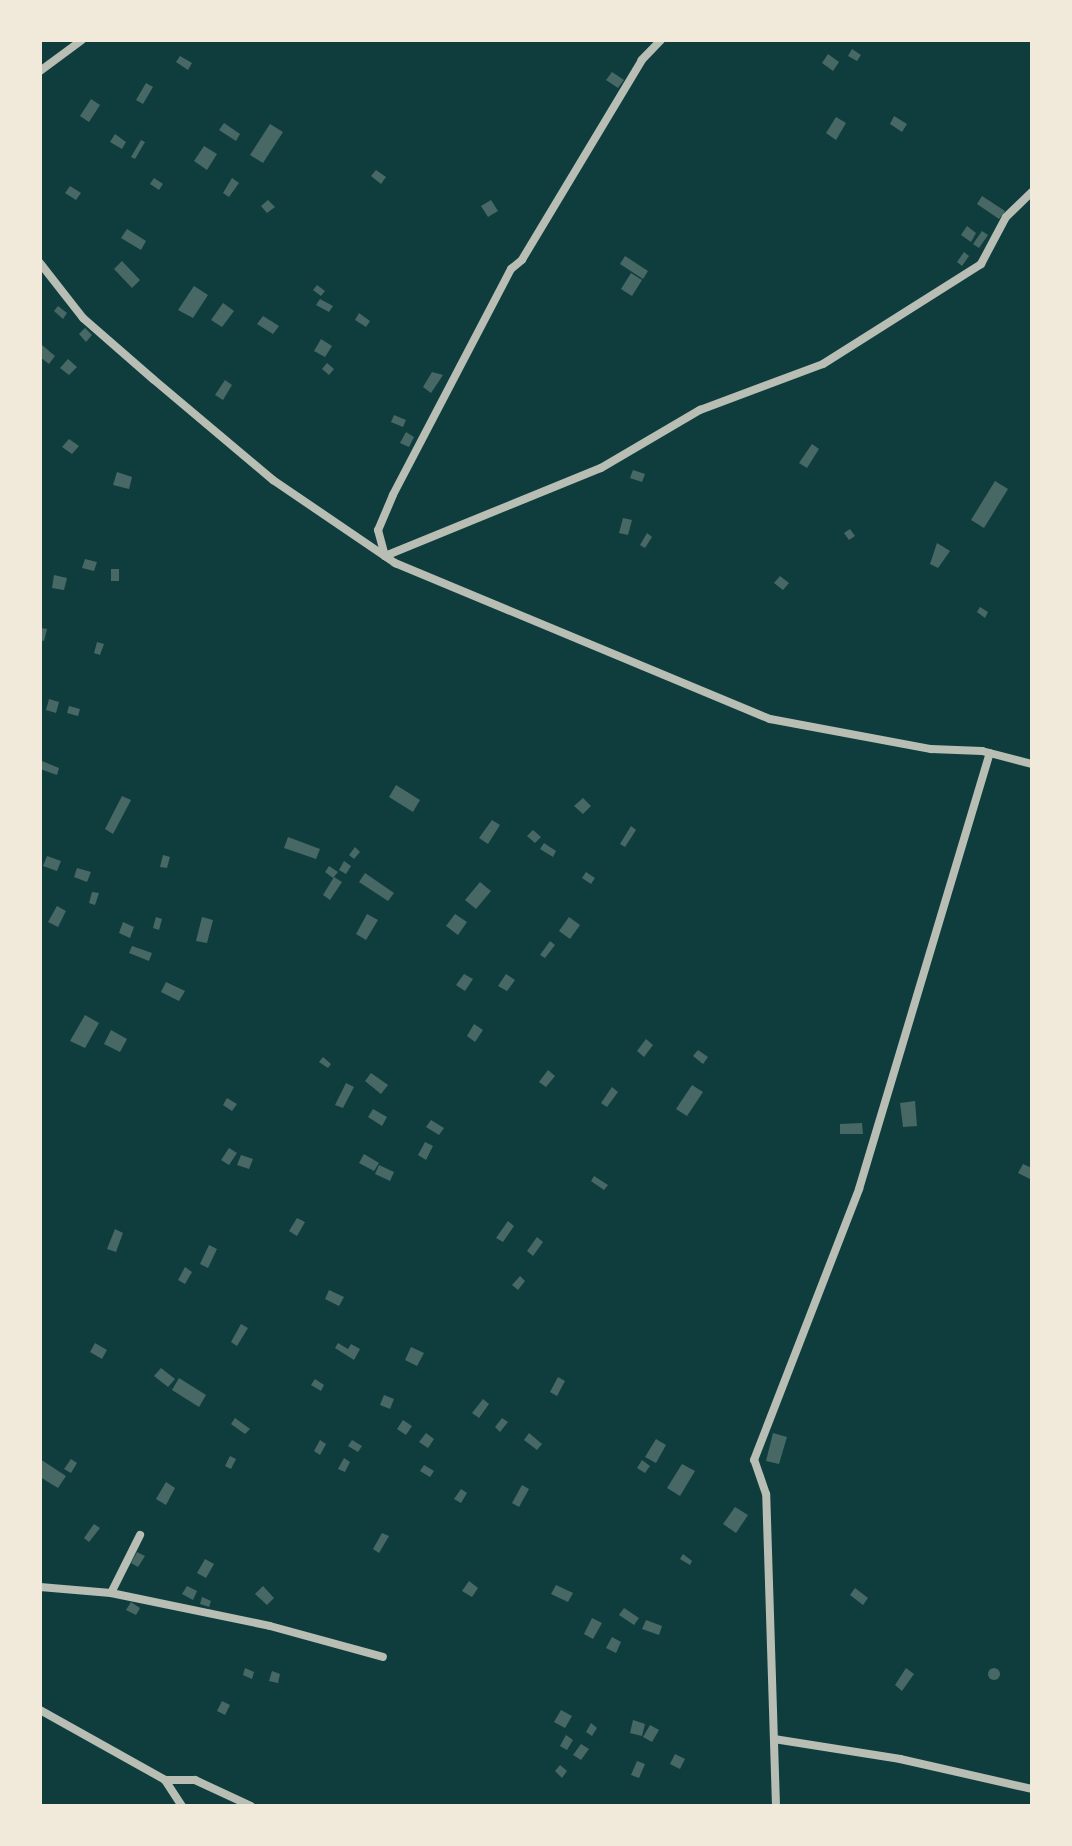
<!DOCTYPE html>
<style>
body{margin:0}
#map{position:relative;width:1072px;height:1846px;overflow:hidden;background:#0f3d3e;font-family:Merriweather,serif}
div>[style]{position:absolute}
.building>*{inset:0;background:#486865}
.round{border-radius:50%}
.minor>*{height:8px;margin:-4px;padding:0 4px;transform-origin:4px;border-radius:4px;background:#b8beb3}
span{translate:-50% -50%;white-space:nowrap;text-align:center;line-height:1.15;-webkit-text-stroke:8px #f1e9da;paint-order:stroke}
.frame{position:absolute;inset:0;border:42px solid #f1e9da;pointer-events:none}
</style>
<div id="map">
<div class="building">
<div style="clip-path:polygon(852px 49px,861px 55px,857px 61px,848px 56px)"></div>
<div style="clip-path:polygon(828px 54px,839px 62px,833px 71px,822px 63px)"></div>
<div style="clip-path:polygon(180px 56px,192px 63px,188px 70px,176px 62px)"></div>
<div style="clip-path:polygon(612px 72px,624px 80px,618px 88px,606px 80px)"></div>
<div style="clip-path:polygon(146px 83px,153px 87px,143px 104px,136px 100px)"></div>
<div style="clip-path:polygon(91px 99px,100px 105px,89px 122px,80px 116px)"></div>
<div style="clip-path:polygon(894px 116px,907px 124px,902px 132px,890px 124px)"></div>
<div style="clip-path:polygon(836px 117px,846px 123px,836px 140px,826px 133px)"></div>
<div style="clip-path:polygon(224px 123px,240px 134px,236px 141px,219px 130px)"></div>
<div style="clip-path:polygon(270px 124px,283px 132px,263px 163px,250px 155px)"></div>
<div style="clip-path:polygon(115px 134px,126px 142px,122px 149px,110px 142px)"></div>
<div style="clip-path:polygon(141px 140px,145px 142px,135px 159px,131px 157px)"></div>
<div style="clip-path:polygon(204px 146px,217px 154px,207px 170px,194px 161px)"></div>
<div style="clip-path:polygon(376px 170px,386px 177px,381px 184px,371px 176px)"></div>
<div style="clip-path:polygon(154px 178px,163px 184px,159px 190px,150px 184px)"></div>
<div style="clip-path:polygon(232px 178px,239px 183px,229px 197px,223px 193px)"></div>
<div style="clip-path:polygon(70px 186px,81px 193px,76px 200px,65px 193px)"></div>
<div style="clip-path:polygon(982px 196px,1005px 211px,999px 219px,977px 204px)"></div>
<div style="clip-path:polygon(268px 200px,275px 207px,267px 213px,261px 206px)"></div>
<div style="clip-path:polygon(491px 200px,498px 211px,488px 217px,481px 206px)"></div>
<div style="clip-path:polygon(967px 226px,976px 233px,971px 242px,961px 235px)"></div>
<div style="clip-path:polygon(127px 229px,146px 241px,141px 250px,121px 238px)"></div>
<div style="clip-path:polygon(982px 231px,988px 235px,979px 248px,973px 244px)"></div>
<div style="clip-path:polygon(964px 252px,969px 256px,962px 266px,957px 262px)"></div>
<div style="clip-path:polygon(625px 256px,648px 271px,643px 279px,620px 264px)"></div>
<div style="clip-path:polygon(122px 261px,140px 280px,132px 288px,114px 269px)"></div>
<div style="clip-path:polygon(631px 273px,642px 280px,632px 296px,621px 289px)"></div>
<div style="clip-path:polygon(317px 285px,325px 291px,321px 296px,313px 290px)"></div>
<div style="clip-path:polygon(194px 286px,208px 295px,193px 318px,178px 310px)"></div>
<div style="clip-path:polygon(320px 299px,333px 306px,329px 312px,316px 305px)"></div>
<div style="clip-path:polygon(223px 303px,234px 311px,222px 327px,211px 320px)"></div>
<div style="clip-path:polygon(58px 306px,67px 313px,63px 319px,54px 311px)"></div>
<div style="clip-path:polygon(359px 313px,370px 321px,366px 327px,355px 320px)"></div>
<div style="clip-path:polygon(263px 316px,279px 326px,273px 334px,257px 324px)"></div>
<div style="clip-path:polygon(85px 328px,92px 335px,86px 342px,79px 334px)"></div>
<div style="clip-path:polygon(321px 339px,332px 346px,325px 357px,314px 351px)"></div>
<div style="clip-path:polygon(42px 345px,55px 356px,49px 364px,40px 357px)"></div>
<div style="clip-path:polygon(68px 359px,77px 367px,69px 375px,60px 368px)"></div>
<div style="clip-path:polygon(327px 363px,334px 369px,329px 375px,322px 369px)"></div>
<div style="clip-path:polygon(432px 372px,443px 375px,431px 393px,423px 387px)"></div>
<div style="clip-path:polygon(225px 380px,232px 385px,223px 400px,215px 395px)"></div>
<div style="clip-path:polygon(394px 415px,406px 420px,403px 427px,391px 422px)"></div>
<div style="clip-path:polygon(406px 432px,414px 437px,409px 447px,400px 443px)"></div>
<div style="clip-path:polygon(69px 439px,79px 446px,72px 454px,62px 447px)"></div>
<div style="clip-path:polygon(812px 444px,819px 449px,807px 468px,799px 463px)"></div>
<div style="clip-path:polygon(633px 470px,645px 474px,642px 482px,630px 478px)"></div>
<div style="clip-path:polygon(117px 472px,132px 477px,129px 489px,113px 485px)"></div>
<div style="clip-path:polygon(995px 481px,1008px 489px,984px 528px,971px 520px)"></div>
<div style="clip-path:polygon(623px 518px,632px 520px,628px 535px,619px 533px)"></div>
<div style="clip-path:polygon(850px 529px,855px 536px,849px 540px,844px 533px)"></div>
<div style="clip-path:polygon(647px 533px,652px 537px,645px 548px,640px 545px)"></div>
<div style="clip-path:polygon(937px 543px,950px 551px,938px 568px,930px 564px)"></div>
<div style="clip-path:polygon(85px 559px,97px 562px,94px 571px,82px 568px)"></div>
<div style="clip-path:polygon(111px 569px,119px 569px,119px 581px,111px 581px)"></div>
<div style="clip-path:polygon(54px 575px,67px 578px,64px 590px,52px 588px)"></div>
<div style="clip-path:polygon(780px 576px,789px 583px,783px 590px,774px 583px)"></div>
<div style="clip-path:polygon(980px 607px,988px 612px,985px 618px,977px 612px)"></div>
<div style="clip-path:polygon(41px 628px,47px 629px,44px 641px,40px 640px)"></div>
<div style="clip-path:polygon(97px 642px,104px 644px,100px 655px,94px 653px)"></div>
<div style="clip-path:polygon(49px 699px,59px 702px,56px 713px,46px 710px)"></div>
<div style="clip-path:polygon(69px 706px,80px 709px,78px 716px,67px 713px)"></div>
<div style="clip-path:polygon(42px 761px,59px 768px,57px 775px,40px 769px)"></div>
<div style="clip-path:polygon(396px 785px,420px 800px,413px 812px,389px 797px)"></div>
<div style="clip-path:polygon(122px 796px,131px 800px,113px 834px,105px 829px)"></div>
<div style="clip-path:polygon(583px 798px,591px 806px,583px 814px,574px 806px)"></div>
<div style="clip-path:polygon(492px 820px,500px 825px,488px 844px,479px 838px)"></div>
<div style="clip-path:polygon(631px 826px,636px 830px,625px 847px,620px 844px)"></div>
<div style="clip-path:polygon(533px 830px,541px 837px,535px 843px,527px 836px)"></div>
<div style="clip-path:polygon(288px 837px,320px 849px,316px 859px,284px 848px)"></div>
<div style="clip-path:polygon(544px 843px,556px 851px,553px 857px,540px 849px)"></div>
<div style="clip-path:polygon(355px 847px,360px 852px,354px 859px,349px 855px)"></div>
<div style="clip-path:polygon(163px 855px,170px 857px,167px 868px,160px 867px)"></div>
<div style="clip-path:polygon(47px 856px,61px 861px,57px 871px,43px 866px)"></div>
<div style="clip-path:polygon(344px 861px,351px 866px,346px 874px,339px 870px)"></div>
<div style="clip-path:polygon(329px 866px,338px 872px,333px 878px,325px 872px)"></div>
<div style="clip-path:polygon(77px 868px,91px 872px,87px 882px,74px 877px)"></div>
<div style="clip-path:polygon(586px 872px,595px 878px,591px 884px,582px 878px)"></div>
<div style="clip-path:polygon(365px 873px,394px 893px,388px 901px,359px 882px)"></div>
<div style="clip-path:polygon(334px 877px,342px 882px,330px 900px,323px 895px)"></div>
<div style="clip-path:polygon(480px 882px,491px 891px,476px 909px,465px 900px)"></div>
<div style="clip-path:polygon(92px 892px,99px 893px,95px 905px,89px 903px)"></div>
<div style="clip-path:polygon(57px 906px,66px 911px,58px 927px,48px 922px)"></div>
<div style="clip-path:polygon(367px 914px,378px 920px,366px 940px,356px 934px)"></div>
<div style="clip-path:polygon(455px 914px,467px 922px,458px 935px,446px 926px)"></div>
<div style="clip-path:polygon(156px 917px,162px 919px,159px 930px,153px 928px)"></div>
<div style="clip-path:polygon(202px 917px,213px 920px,207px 943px,196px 941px)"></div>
<div style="clip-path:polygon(569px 917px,580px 925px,570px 939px,559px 931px)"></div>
<div style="clip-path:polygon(123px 922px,134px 927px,130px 938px,119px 933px)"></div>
<div style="clip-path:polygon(550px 941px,555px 945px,545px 958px,540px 955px)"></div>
<div style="clip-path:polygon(132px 946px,152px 953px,149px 961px,129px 953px)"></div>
<div style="clip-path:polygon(464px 974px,473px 979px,465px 991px,456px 985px)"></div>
<div style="clip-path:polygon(506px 974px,515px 980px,507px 991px,498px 986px)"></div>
<div style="clip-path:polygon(166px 982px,185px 991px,179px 1001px,161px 992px)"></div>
<div style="clip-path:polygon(85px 1015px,99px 1023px,85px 1048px,70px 1041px)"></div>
<div style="clip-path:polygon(474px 1024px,483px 1030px,475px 1042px,467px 1036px)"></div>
<div style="clip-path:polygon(111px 1030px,127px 1039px,120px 1052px,104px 1044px)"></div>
<div style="clip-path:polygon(646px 1039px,653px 1045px,644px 1057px,637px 1051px)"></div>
<div style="clip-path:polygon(698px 1050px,708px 1057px,703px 1064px,693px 1056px)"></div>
<div style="clip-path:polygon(323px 1057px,331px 1064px,328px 1068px,319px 1062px)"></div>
<div style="clip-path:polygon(548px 1070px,555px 1076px,546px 1087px,539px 1082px)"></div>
<div style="clip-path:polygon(371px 1073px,388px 1085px,381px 1094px,365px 1081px)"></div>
<div style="clip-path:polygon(346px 1083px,354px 1087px,343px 1108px,335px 1105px)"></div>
<div style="clip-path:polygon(692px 1085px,703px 1092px,687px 1116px,676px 1109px)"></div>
<div style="clip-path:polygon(612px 1087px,618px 1092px,607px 1107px,601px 1103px)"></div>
<div style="clip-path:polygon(227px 1098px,237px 1104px,232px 1111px,223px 1105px)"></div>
<div style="clip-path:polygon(915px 1101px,917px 1126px,903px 1127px,900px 1103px)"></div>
<div style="clip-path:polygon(373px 1109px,387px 1117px,382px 1126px,368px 1117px)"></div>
<div style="clip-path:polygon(431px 1120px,444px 1128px,439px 1135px,426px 1127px)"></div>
<div style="clip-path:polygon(862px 1123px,863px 1134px,840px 1134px,840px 1124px)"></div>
<div style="clip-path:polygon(425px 1142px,433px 1146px,426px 1160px,418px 1155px)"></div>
<div style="clip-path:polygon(229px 1148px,237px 1153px,229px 1165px,221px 1160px)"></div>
<div style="clip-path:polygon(364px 1154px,379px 1163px,374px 1171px,359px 1163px)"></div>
<div style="clip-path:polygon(241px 1155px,253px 1159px,249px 1169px,237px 1165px)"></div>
<div style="clip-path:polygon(1023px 1164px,1032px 1168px,1032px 1180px,1018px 1173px)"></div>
<div style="clip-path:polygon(379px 1165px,394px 1172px,390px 1181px,375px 1174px)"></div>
<div style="clip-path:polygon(594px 1176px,608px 1185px,604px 1190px,591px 1181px)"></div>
<div style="clip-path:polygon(297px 1218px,305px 1222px,297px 1236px,289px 1231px)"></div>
<div style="clip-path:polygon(508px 1221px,514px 1226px,503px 1242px,496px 1238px)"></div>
<div style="clip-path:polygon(115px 1229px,123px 1233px,116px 1252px,107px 1249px)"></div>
<div style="clip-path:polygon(537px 1237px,543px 1242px,533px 1256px,527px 1251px)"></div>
<div style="clip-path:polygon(209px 1245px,217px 1249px,208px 1268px,200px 1264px)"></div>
<div style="clip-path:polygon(185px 1267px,192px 1272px,185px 1284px,178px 1280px)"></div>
<div style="clip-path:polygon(520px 1276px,525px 1281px,518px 1290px,512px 1285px)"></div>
<div style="clip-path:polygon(329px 1290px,344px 1297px,339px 1306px,325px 1299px)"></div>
<div style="clip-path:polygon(241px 1324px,248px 1328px,237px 1346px,231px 1342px)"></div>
<div style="clip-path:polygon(95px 1343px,107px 1350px,102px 1359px,90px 1352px)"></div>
<div style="clip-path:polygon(338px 1343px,348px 1349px,351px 1344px,360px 1349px,354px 1360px,335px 1348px)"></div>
<div style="clip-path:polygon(411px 1347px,424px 1353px,417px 1366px,405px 1360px)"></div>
<div style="clip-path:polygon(161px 1368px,175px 1379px,168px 1387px,154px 1376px)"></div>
<div style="clip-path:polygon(558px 1377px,565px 1381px,557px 1396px,550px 1392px)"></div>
<div style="clip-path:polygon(179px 1378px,206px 1395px,199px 1407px,172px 1390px)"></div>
<div style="clip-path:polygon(315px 1379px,324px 1385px,321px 1391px,311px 1385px)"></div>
<div style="clip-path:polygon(384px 1395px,394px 1399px,390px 1409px,380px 1405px)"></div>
<div style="clip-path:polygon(483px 1399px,489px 1404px,479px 1418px,472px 1413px)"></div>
<div style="clip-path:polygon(235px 1418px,250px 1429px,245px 1434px,231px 1424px)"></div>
<div style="clip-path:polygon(502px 1418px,508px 1422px,500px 1432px,495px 1427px)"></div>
<div style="clip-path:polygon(403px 1420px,412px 1426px,406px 1435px,397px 1429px)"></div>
<div style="clip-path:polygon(426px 1433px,434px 1439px,428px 1448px,419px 1442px)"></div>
<div style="clip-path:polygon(529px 1433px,542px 1444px,537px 1450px,524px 1440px)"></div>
<div style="clip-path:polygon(773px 1433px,787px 1437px,779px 1464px,766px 1461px)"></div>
<div style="clip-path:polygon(656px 1439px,666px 1445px,656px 1463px,645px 1457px)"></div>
<div style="clip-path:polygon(320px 1440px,326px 1444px,320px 1455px,314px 1451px)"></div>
<div style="clip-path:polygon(352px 1440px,362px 1446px,358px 1452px,348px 1446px)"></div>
<div style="clip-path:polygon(230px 1456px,236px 1459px,231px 1469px,225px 1466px)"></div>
<div style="clip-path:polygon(344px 1458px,350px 1462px,345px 1472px,338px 1469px)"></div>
<div style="clip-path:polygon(40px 1459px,66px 1476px,58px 1488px,40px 1477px)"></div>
<div style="clip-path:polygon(71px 1459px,77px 1463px,71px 1473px,64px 1469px)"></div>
<div style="clip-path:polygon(642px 1460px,650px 1466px,645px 1473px,637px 1468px)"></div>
<div style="clip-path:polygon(682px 1464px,695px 1471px,680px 1496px,667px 1488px)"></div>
<div style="clip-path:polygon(424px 1465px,434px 1471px,430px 1477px,420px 1471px)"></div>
<div style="clip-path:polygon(166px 1482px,175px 1488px,166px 1505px,156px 1499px)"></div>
<div style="clip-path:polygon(522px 1485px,529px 1489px,519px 1507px,512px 1503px)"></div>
<div style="clip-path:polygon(461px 1489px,467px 1493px,461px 1503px,454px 1499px)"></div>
<div style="clip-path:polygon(735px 1507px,748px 1515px,736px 1533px,723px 1524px)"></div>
<div style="clip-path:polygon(94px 1524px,100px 1528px,89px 1542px,84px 1538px)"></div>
<div style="clip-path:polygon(382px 1533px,389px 1536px,379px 1553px,373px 1549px)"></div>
<div style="clip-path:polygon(137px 1552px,145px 1556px,138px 1567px,131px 1563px)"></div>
<div style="clip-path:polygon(683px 1554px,692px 1561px,690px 1565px,680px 1559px)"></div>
<div style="clip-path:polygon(205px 1559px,214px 1564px,206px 1578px,197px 1573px)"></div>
<div style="clip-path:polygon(469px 1581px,478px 1588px,472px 1597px,462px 1591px)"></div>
<div style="clip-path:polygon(556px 1585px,573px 1593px,568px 1602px,551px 1594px)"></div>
<div style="clip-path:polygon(187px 1586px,197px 1591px,193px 1600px,182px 1594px)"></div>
<div style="clip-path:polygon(263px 1586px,274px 1598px,267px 1605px,255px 1594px)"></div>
<div style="clip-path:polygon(855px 1588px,868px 1598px,863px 1605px,850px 1595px)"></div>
<div style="clip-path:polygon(202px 1597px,211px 1601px,209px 1607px,200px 1604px)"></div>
<div style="clip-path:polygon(131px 1602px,140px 1608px,136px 1615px,126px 1610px)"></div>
<div style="clip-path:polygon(624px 1608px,639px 1618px,634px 1625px,619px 1615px)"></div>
<div style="clip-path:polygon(592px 1618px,602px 1623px,593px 1639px,584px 1634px)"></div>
<div style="clip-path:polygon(646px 1620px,662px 1626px,659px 1635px,642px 1629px)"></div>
<div style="clip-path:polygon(612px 1637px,621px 1642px,616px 1653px,606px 1648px)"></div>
<div class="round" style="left:988px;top:1668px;width:12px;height:12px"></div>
<div style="clip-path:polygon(245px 1668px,254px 1672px,252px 1679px,243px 1675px)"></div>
<div style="clip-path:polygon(906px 1668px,914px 1674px,902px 1691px,895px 1685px)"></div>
<div style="clip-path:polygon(272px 1671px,280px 1674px,278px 1683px,269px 1681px)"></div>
<div style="clip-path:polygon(222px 1701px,230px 1705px,225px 1715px,217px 1711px)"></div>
<div style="clip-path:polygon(561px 1710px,572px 1716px,565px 1728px,554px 1722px)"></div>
<div style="clip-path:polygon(633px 1720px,645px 1724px,642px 1736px,630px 1733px)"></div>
<div style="clip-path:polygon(591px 1723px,597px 1728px,592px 1736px,586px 1732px)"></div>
<div style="clip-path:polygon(650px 1725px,659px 1730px,652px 1742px,643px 1737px)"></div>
<div style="clip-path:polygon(566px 1735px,573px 1740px,567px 1750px,560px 1746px)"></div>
<div style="clip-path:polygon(581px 1744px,589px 1749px,581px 1760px,573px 1755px)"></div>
<div style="clip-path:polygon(675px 1754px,685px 1759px,680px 1769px,670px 1764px)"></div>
<div style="clip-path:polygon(637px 1761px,645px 1764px,639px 1778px,631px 1775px)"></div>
<div style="clip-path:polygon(560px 1765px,567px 1771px,562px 1778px,555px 1771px)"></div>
</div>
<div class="minor">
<div style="left:661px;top:40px;width:28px;rotate:134deg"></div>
<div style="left:642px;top:60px;width:233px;rotate:121deg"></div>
<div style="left:522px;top:260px;width:14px;rotate:141deg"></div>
<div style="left:511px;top:269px;width:255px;rotate:117.6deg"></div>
<div style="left:393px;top:495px;width:38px;rotate:113deg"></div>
<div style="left:378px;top:530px;width:27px;rotate:75deg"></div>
<div style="left:385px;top:556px;width:233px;rotate:-22.2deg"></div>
<div style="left:601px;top:468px;width:115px;rotate:-30.4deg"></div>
<div style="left:700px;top:410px;width:131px;rotate:-20.5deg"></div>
<div style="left:823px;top:364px;width:187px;rotate:-32.3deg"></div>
<div style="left:981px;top:264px;width:53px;rotate:-62deg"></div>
<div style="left:1006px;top:217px;width:36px;rotate:-44deg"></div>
<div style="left:40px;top:71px;width:52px;rotate:-36.4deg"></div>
<div style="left:40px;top:263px;width:70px;rotate:52deg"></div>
<div style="left:83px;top:318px;width:93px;rotate:41.1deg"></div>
<div style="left:153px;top:379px;width:157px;rotate:40.1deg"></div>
<div style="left:273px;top:480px;width:148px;rotate:34.2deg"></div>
<div style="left:395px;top:563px;width:406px;rotate:22.6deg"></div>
<div style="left:770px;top:719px;width:164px;rotate:10.6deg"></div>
<div style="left:931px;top:749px;width:51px;rotate:2.2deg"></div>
<div style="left:982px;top:751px;width:52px;rotate:14.6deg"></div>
<div style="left:40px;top:1587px;width:71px;rotate:4.8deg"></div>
<div style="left:111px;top:1593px;width:162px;rotate:11.7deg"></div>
<div style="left:270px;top:1626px;width:117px;rotate:15.3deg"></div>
<div style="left:111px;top:1593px;width:65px;rotate:-63.4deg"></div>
<div style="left:40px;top:1710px;width:143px;rotate:29.2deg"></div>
<div style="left:165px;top:1780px;width:30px"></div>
<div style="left:195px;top:1780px;width:62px;rotate:24.9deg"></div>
<div style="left:774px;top:1739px;width:128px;rotate:9deg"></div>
<div style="left:900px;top:1759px;width:135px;rotate:12.8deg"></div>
<div style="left:165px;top:1780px;width:31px;rotate:57deg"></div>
<div style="left:776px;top:1806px;width:312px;rotate:-91.8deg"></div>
<div style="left:766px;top:1494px;width:36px;rotate:-109deg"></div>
<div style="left:754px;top:1460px;width:291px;rotate:-68.8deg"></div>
<div style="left:859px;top:1189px;width:455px;rotate:-73.3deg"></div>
</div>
<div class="frame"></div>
</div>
